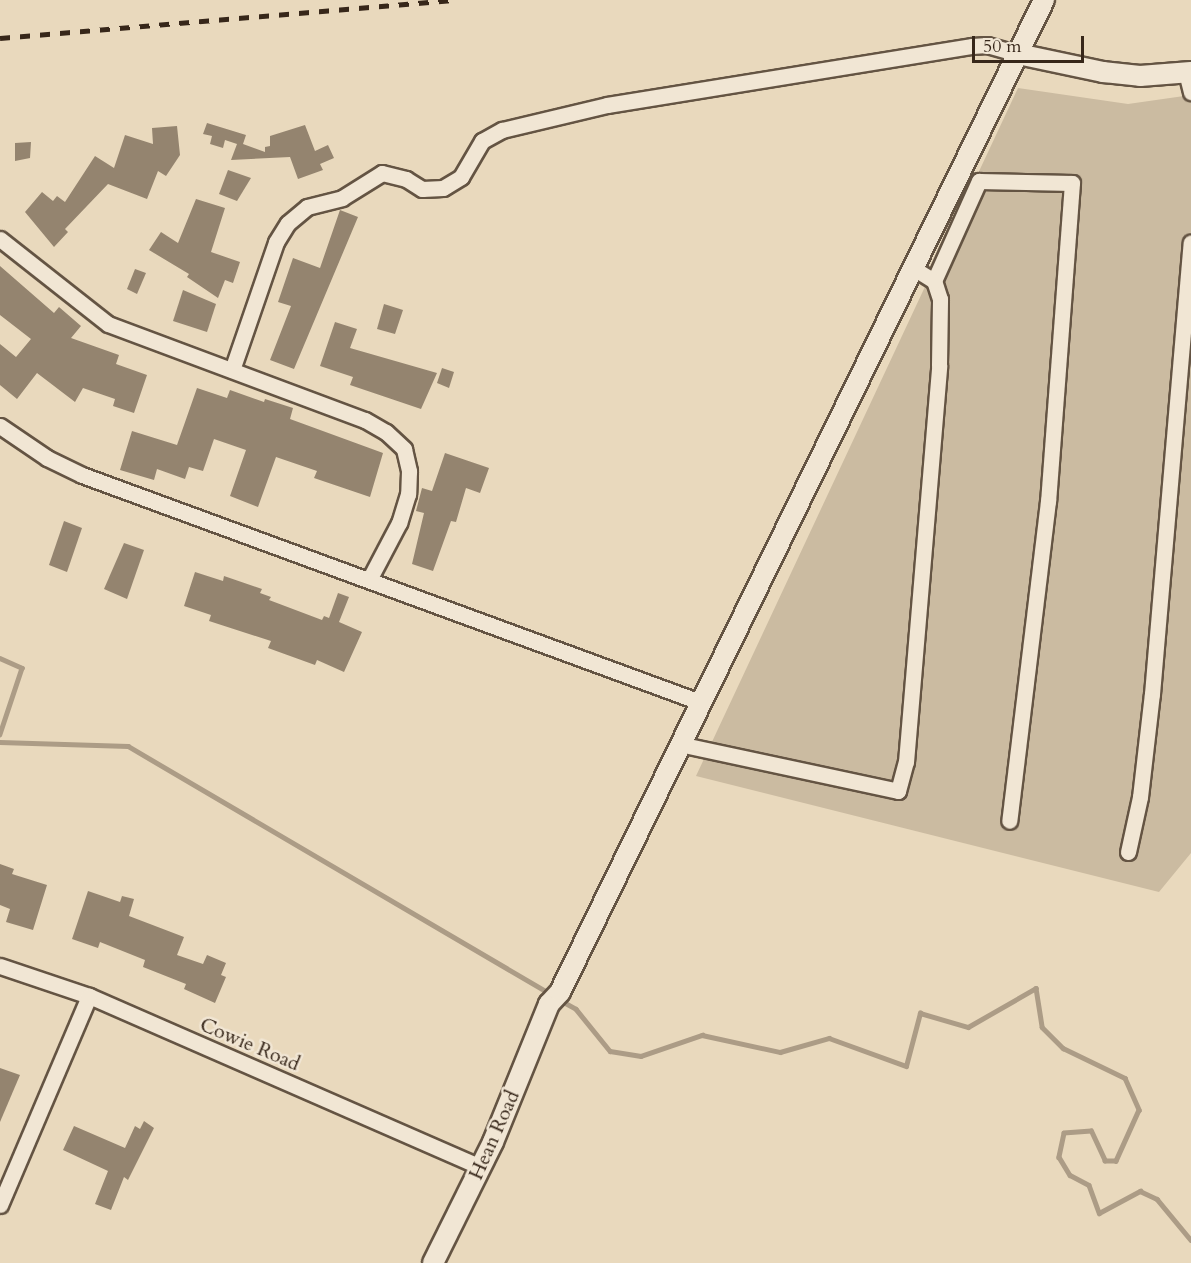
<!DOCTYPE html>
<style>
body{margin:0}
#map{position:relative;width:1191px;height:1263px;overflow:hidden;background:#e9d9bd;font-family:Cardo,serif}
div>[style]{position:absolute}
.green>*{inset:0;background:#cbbba1}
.stream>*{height:4.5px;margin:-2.25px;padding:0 2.25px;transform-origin:2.25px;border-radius:2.25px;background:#ac9c86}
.building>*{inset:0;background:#94846f}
.roads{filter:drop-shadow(2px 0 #645443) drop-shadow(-2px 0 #645443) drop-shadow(0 2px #645443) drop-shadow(0 -2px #645443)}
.minor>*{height:15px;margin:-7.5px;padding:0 7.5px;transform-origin:7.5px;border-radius:7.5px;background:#f1e6d4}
.tertiary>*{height:20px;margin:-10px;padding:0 10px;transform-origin:10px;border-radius:10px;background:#f1e6d4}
.rail>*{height:4.5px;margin-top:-2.25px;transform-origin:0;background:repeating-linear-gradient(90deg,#37271a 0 10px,transparent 0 20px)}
span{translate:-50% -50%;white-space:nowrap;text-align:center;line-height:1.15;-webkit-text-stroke:5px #f1e6d4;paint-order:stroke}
.street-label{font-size:20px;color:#37271a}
.scale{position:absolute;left:972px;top:36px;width:112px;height:27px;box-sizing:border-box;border:3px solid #37271a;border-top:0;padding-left:8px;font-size:18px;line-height:21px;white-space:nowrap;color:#37271a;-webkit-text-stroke:4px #f1e6d4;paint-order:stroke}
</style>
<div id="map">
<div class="green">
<div style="clip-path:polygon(1018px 88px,1128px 104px,1191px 95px,1191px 853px,1159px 892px,696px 776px)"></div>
</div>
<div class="stream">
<div style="left:0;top:658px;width:24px;rotate:24deg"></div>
<div style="left:22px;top:668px;width:70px;rotate:108.4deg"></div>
<div style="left:0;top:742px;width:128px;rotate:1.8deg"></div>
<div style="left:128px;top:746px;width:490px;rotate:30.4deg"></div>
<div style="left:560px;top:1000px;width:18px;rotate:29deg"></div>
<div style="left:576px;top:1009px;width:54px;rotate:51deg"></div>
<div style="left:610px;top:1051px;width:31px;rotate:9deg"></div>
<div style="left:641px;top:1056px;width:65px;rotate:-19deg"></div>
<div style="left:702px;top:1035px;width:80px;rotate:12.3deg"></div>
<div style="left:780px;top:1052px;width:51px;rotate:-15.9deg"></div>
<div style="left:829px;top:1038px;width:82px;rotate:20deg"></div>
<div style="left:906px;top:1066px;width:55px;rotate:-75.2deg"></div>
<div style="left:920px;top:1013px;width:50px;rotate:16.3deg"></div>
<div style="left:968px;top:1027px;width:78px;rotate:-29.8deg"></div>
<div style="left:1036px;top:988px;width:39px;rotate:81deg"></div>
<div style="left:1042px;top:1027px;width:30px;rotate:45deg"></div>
<div style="left:1063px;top:1048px;width:69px;rotate:25.8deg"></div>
<div style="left:1125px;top:1078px;width:35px;rotate:66deg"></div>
<div style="left:1139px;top:1110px;width:56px;rotate:114.3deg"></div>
<div style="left:1116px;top:1161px;width:11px;rotate:180deg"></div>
<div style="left:1105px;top:1161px;width:33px;rotate:-115deg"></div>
<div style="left:1091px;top:1131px;width:27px;rotate:176deg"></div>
<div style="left:1064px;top:1133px;width:25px;rotate:102deg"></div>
<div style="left:1059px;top:1157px;width:21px;rotate:59deg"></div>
<div style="left:1070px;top:1175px;width:21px;rotate:28deg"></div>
<div style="left:1089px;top:1185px;width:30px;rotate:70deg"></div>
<div style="left:1099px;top:1213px;width:47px;rotate:-28.2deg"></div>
<div style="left:1140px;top:1191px;width:19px;rotate:25deg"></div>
<div style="left:1157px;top:1199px;width:53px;rotate:50.3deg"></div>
</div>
<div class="building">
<div style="clip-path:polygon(207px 123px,246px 135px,243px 144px,265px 152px,265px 147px,270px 146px,270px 136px,305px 125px,315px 151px,328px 145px,334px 158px,320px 164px,323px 170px,298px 179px,290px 157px,231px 160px,237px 144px,225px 140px,223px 148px,210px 144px,212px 136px,203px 134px)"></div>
<div style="clip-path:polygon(177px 126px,180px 155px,166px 176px,158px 171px,147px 199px,108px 184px,65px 229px,68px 232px,54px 247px,25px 212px,42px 192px,53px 201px,57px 196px,65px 202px,95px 156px,114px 168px,125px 135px,153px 144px,152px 128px)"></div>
<div style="clip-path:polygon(31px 142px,30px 158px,15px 161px,15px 143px)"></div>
<div style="clip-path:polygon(228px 170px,251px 178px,237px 201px,219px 194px)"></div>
<div style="clip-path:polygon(196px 199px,225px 208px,211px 252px,240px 262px,233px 283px,225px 280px,218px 298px,187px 277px,189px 274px,149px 250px,161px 232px,178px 243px)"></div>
<div style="clip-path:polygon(340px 210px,358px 217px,294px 369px,270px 360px,291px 306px,278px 302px,293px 258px,320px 268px)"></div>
<div style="clip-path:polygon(0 266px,54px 313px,59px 307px,81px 326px,71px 338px,119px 355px,116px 364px,147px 375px,134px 413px,113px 406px,115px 399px,83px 388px,75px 402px,37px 373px,17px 399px,0 385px,0 344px,16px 357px,31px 339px,0 315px)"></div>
<div style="clip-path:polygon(135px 269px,146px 273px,137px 294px,127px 289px)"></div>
<div style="clip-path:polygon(183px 290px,216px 304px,207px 332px,173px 321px)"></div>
<div style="clip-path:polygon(384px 304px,403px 310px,395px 334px,377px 329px)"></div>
<div style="clip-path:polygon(335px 322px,357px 329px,350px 348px,437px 373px,421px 409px,350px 385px,353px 377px,320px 366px)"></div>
<div style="clip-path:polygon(442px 368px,454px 372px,449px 388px,437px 383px)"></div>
<div style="clip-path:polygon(197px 388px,227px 398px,230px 390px,264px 402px,265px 399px,293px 408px,290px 419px,383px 453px,370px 497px,314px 478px,317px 471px,276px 457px,258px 507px,230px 496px,246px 450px,214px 439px,203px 471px,189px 467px,185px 479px,157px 469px,154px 480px,120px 470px,132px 431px,177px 445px)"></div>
<div style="clip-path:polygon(445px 453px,489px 468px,480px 493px,466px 488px,456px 522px,451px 521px,433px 571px,412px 564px,424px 513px,416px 511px,422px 488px,432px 491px)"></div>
<div style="clip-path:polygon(64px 521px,82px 528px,67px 572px,49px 565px)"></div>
<div style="clip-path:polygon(124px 543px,144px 550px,127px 599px,104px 589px)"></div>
<div style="clip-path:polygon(195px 572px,223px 581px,224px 576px,262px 589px,260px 593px,271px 597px,269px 600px,322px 620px,324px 616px,329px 618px,338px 593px,349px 597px,339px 622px,362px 632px,344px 672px,317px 660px,315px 665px,268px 648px,271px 641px,209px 621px,211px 615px,184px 606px)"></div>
<div style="clip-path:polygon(0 864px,14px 869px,12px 874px,47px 885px,33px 930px,6px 922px,10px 909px,0 905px)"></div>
<div style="clip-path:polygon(88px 891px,120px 902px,122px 896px,134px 899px,129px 916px,184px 937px,177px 955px,203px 964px,207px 955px,226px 963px,221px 975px,226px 977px,215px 1003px,184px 989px,186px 984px,143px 967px,145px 960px,100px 942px,98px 948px,72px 939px)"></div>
<div style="clip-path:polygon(0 1068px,20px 1075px,0 1122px)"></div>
<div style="clip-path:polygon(144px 1121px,154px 1128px,128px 1180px,124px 1177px,111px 1210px,95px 1204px,108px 1171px,63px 1150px,74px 1126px,125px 1148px,135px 1126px,140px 1129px)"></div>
</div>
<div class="roads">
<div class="minor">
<div style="left:1186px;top:72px;width:21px;rotate:76deg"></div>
<div style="left:0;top:239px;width:137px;rotate:38.2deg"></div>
<div style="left:108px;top:324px;width:274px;rotate:20.5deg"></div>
<div style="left:365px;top:420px;width:24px;rotate:30deg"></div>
<div style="left:386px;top:432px;width:25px;rotate:43deg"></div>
<div style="left:404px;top:449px;width:23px;rotate:77deg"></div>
<div style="left:409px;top:471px;width:23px;rotate:92deg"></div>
<div style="left:408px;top:494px;width:30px;rotate:107deg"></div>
<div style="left:399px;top:523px;width:64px;rotate:117.8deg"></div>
<div style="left:934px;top:281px;width:110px;rotate:-65.8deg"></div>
<div style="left:979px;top:181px;width:93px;rotate:1.2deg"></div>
<div style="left:1072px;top:183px;width:319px;rotate:94.3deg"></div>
<div style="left:1048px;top:501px;width:322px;rotate:96.9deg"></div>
<div style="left:232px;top:370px;width:135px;rotate:-71deg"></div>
<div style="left:276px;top:242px;width:22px;rotate:-58deg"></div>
<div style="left:288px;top:223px;width:25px;rotate:-40deg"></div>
<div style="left:307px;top:207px;width:36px;rotate:-14deg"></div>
<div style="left:342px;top:198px;width:47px;rotate:-32deg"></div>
<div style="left:382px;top:173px;width:25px;rotate:14deg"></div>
<div style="left:406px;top:179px;width:19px;rotate:32deg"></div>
<div style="left:422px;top:189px;width:21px;rotate:-3deg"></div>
<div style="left:443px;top:188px;width:21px;rotate:-31deg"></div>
<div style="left:461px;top:177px;width:42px;rotate:-59.7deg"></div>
<div style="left:482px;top:141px;width:23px;rotate:-29deg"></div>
<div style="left:502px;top:130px;width:108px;rotate:-13.4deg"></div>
<div style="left:607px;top:105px;width:370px;rotate:-9.2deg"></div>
<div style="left:972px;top:46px;width:15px;rotate:-4deg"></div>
<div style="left:987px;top:45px;width:32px;rotate:16deg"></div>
<div style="left:0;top:426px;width:57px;rotate:34.2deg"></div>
<div style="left:47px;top:458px;width:39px;rotate:26deg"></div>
<div style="left:82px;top:475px;width:658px;rotate:20.17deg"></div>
<div style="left:679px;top:744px;width:224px;rotate:12.1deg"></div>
<div style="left:898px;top:791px;width:30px;rotate:-75deg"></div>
<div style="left:906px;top:762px;width:398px;rotate:-85.2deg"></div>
<div style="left:939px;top:365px;width:66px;rotate:-89.1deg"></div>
<div style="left:940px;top:299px;width:19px;rotate:-108deg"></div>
<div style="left:934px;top:281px;width:25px;rotate:-148deg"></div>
<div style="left:1128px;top:852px;width:56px;rotate:-77.7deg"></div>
<div style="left:1140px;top:797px;width:104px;rotate:-83.4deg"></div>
<div style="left:1152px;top:694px;width:453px;rotate:-85.1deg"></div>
<div style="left:0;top:966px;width:94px;rotate:18.6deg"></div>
<div style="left:89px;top:996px;width:427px;rotate:23.6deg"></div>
<div style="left:0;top:1205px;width:227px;rotate:-66.9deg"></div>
</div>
<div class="tertiary">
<div style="left:1018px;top:54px;width:87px;rotate:12deg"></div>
<div style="left:1103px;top:72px;width:37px;rotate:6deg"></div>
<div style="left:1140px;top:76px;width:51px;rotate:-4.5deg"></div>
<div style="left:433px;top:1263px;width:135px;rotate:-63.6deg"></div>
<div style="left:493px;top:1142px;width:149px;rotate:-67.9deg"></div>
<div style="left:549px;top:1004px;width:16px;rotate:-47deg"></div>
<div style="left:560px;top:992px;width:1104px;rotate:-63.99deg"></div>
</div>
</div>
<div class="rail">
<div style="left:0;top:38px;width:452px;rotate:-4.8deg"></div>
</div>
<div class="street-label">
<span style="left:250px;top:1044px;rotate:23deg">Cowie Road</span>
<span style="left:494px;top:1135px;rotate:-66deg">Hean Road</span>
</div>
<div class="scale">50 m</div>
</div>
